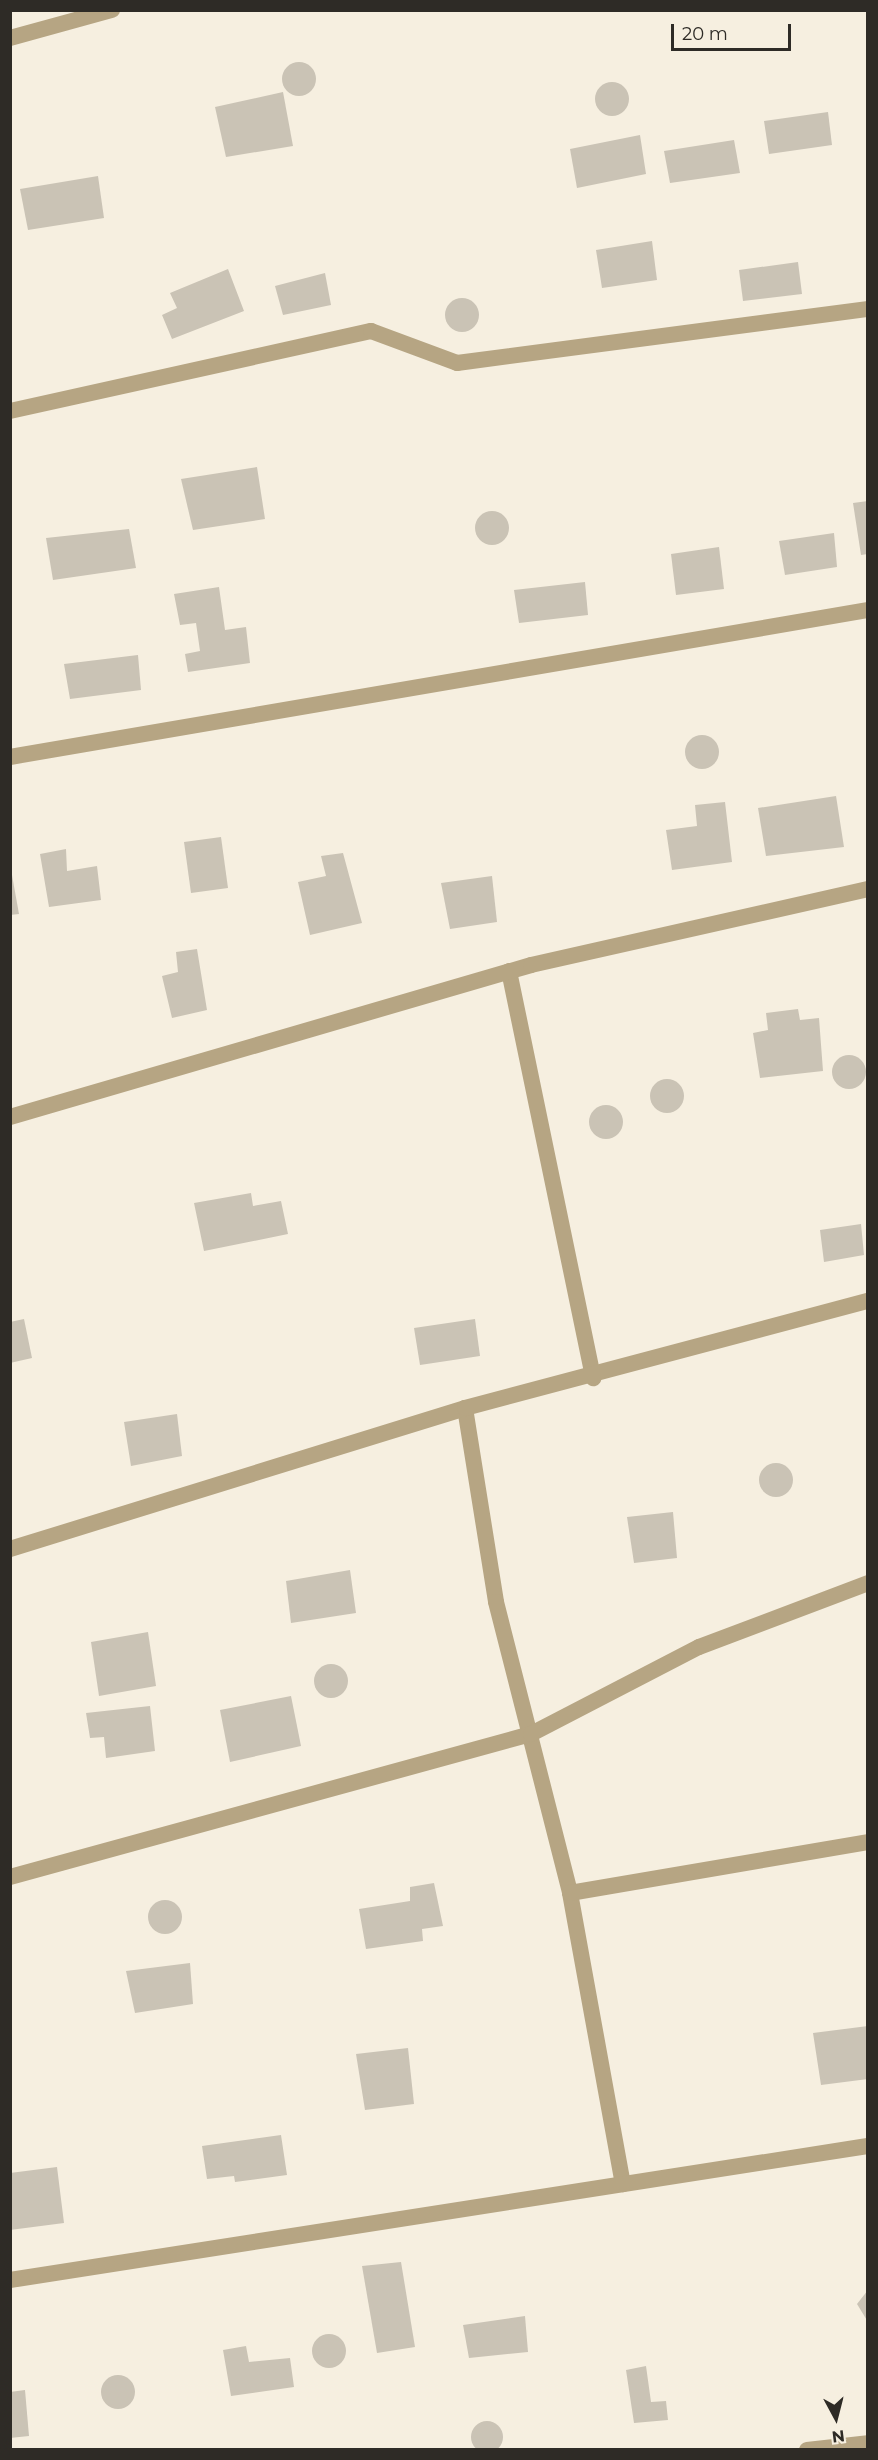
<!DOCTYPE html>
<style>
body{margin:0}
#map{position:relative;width:878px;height:2460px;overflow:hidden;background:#f6efe0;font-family:Montserrat,sans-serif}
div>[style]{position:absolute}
.building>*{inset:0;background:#cac3b5}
.round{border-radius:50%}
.minor>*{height:16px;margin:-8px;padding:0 8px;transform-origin:8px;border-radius:8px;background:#b6a583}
span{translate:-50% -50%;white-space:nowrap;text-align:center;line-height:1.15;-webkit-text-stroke:5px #f6efe0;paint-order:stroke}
.frame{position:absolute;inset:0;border:12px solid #2e2b26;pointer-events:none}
.north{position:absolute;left:806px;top:2388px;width:60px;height:60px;-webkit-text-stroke:4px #f6efe0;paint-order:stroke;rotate:173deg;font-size:16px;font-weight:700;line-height:24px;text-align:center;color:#2e2b26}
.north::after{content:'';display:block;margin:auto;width:21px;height:27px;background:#2e2b26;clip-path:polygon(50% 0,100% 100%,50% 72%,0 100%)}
.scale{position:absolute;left:671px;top:24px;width:120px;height:27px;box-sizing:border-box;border:3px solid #2e2b26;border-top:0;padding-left:8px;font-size:18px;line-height:21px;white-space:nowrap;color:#2e2b26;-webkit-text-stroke:4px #f6efe0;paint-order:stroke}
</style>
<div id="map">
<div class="building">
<div class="round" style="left:282px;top:62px;width:34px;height:34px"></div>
<div class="round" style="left:595px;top:82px;width:34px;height:34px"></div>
<div style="clip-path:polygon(283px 92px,293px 146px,226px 157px,215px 107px)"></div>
<div style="clip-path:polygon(828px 112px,832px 145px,769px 154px,764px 121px)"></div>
<div style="clip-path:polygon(640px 135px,646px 174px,577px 188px,570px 149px)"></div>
<div style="clip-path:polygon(734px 140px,740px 173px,670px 183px,664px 151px)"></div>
<div style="clip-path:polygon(98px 176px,104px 218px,28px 230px,20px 189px)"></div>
<div style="clip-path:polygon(652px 241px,657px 280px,602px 288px,596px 250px)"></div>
<div style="clip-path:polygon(798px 262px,802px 294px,743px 301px,739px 270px)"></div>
<div style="clip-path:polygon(228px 269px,244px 311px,172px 339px,162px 315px,177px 308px,170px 293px)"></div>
<div style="clip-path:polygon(325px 273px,331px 305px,283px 315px,275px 286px)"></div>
<div class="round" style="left:445px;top:298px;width:34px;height:34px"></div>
<div style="clip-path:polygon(257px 467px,265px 519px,193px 530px,181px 479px)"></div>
<div style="clip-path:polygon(868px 501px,868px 554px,861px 555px,853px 503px)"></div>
<div class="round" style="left:475px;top:511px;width:34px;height:34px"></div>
<div style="clip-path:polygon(129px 529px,136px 568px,53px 580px,46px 538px)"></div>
<div style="clip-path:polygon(834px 533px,837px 567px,785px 575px,779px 541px)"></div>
<div style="clip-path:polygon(719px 547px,724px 589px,676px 595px,671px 554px)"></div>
<div style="clip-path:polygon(585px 582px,588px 615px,519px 623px,514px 590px)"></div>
<div style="clip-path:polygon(219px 587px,225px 630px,246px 627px,250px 663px,188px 672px,185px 654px,200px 651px,196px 623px,180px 625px,174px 594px)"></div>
<div style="clip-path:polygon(138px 655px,141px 690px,70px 699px,64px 664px)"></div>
<div class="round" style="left:685px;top:735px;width:34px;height:34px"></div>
<div style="clip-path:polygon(836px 796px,844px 847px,766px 856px,758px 808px)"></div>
<div style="clip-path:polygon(725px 802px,732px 862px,672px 870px,666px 830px,697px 826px,695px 805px)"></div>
<div style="clip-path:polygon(221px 837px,228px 888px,191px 893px,184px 842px)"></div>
<div style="clip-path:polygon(66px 849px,67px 871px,97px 866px,101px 900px,49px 907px,40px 854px)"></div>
<div style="clip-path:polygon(343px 853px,362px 923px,310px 935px,298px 882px,326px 876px,321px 856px)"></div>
<div style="clip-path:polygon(10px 864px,19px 914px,10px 915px)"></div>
<div style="clip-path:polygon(492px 876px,497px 922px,450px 929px,441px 883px)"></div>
<div style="clip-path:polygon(197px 949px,207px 1010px,172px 1018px,162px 976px,178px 972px,176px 952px)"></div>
<div style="clip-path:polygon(798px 1009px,800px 1020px,819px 1018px,823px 1071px,760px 1078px,753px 1033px,768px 1030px,766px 1013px)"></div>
<div class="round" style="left:832px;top:1055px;width:34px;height:34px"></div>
<div class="round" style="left:650px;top:1079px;width:34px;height:34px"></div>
<div class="round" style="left:589px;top:1105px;width:34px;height:34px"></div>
<div style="clip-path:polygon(251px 1193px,253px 1206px,281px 1201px,288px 1234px,204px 1251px,194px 1203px)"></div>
<div style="clip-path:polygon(861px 1224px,864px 1255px,824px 1262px,820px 1230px)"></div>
<div style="clip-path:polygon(24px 1319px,32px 1358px,10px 1363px,10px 1322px)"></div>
<div style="clip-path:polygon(475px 1319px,480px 1356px,420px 1365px,414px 1328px)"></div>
<div style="clip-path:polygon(177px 1414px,182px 1456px,131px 1466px,124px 1422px)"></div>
<div class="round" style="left:759px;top:1463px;width:34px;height:34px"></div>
<div style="clip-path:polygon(673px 1512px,677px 1558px,634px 1563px,627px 1517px)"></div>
<div style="clip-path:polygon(350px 1570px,356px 1613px,291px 1623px,286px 1581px)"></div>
<div style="clip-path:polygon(148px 1632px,156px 1686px,99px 1696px,91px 1642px)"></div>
<div class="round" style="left:314px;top:1664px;width:34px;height:34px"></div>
<div style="clip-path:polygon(291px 1696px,301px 1746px,230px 1762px,220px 1710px)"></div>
<div style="clip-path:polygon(150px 1706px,155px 1751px,106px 1758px,104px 1737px,90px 1738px,86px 1713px)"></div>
<div style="clip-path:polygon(434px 1883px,443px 1926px,422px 1929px,423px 1941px,366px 1949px,359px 1909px,410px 1901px,410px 1887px)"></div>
<div class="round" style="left:148px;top:1900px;width:34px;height:34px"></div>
<div style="clip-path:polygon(190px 1963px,193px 2004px,135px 2013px,126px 1971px)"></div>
<div style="clip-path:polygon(868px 2026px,868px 2079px,821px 2085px,813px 2033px)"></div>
<div style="clip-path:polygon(408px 2048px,414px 2104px,365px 2110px,356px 2054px)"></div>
<div style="clip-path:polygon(281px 2135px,287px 2175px,235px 2182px,234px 2176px,207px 2179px,202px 2146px)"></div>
<div style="clip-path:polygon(57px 2167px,64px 2223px,10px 2230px,10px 2173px)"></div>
<div style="clip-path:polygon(401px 2262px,415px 2347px,377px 2353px,362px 2266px)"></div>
<div style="clip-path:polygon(868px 2290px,868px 2322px,857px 2304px)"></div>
<div style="clip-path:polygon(525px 2316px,528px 2352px,469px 2358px,463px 2325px)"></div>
<div class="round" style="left:312px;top:2334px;width:34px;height:34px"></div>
<div style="clip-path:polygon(246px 2346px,249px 2362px,290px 2358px,294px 2387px,231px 2396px,223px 2350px)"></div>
<div style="clip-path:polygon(646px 2366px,651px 2402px,666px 2401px,668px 2420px,634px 2423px,626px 2370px)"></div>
<div class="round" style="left:101px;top:2375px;width:34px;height:34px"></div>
<div style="clip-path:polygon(25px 2390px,29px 2436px,10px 2438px,10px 2392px)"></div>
<div class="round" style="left:471px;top:2421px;width:32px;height:32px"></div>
</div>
<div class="minor">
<div style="left:10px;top:38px;width:106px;rotate:-15.4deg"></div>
<div style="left:10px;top:411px;width:370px;rotate:-12.5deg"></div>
<div style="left:371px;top:331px;width:92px;rotate:20.4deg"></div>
<div style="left:457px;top:363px;width:415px;rotate:-7.5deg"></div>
<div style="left:10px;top:757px;width:871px;rotate:-9.72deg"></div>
<div style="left:509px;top:971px;width:416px;rotate:78.3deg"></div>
<div style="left:10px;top:1117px;width:543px;rotate:-16.26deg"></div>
<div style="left:531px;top:965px;width:345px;rotate:-12.7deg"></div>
<div style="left:465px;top:1408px;width:196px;rotate:80.9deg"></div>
<div style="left:496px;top:1602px;width:300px;rotate:75.7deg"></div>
<div style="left:570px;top:1893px;width:296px;rotate:79.7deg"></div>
<div style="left:10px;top:1549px;width:476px;rotate:-17.2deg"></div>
<div style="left:465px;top:1408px;width:417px;rotate:-14.9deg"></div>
<div style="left:10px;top:1877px;width:540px;rotate:-15.35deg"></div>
<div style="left:531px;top:1734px;width:189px;rotate:-27.4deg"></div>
<div style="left:699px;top:1647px;width:181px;rotate:-20.7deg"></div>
<div style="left:570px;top:1893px;width:302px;rotate:-9.7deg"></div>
<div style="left:10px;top:2280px;width:868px;rotate:-8.88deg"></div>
<div style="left:807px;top:2450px;width:61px;rotate:-6.5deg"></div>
</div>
<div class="frame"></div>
<div class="north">N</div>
<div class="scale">20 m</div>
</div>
